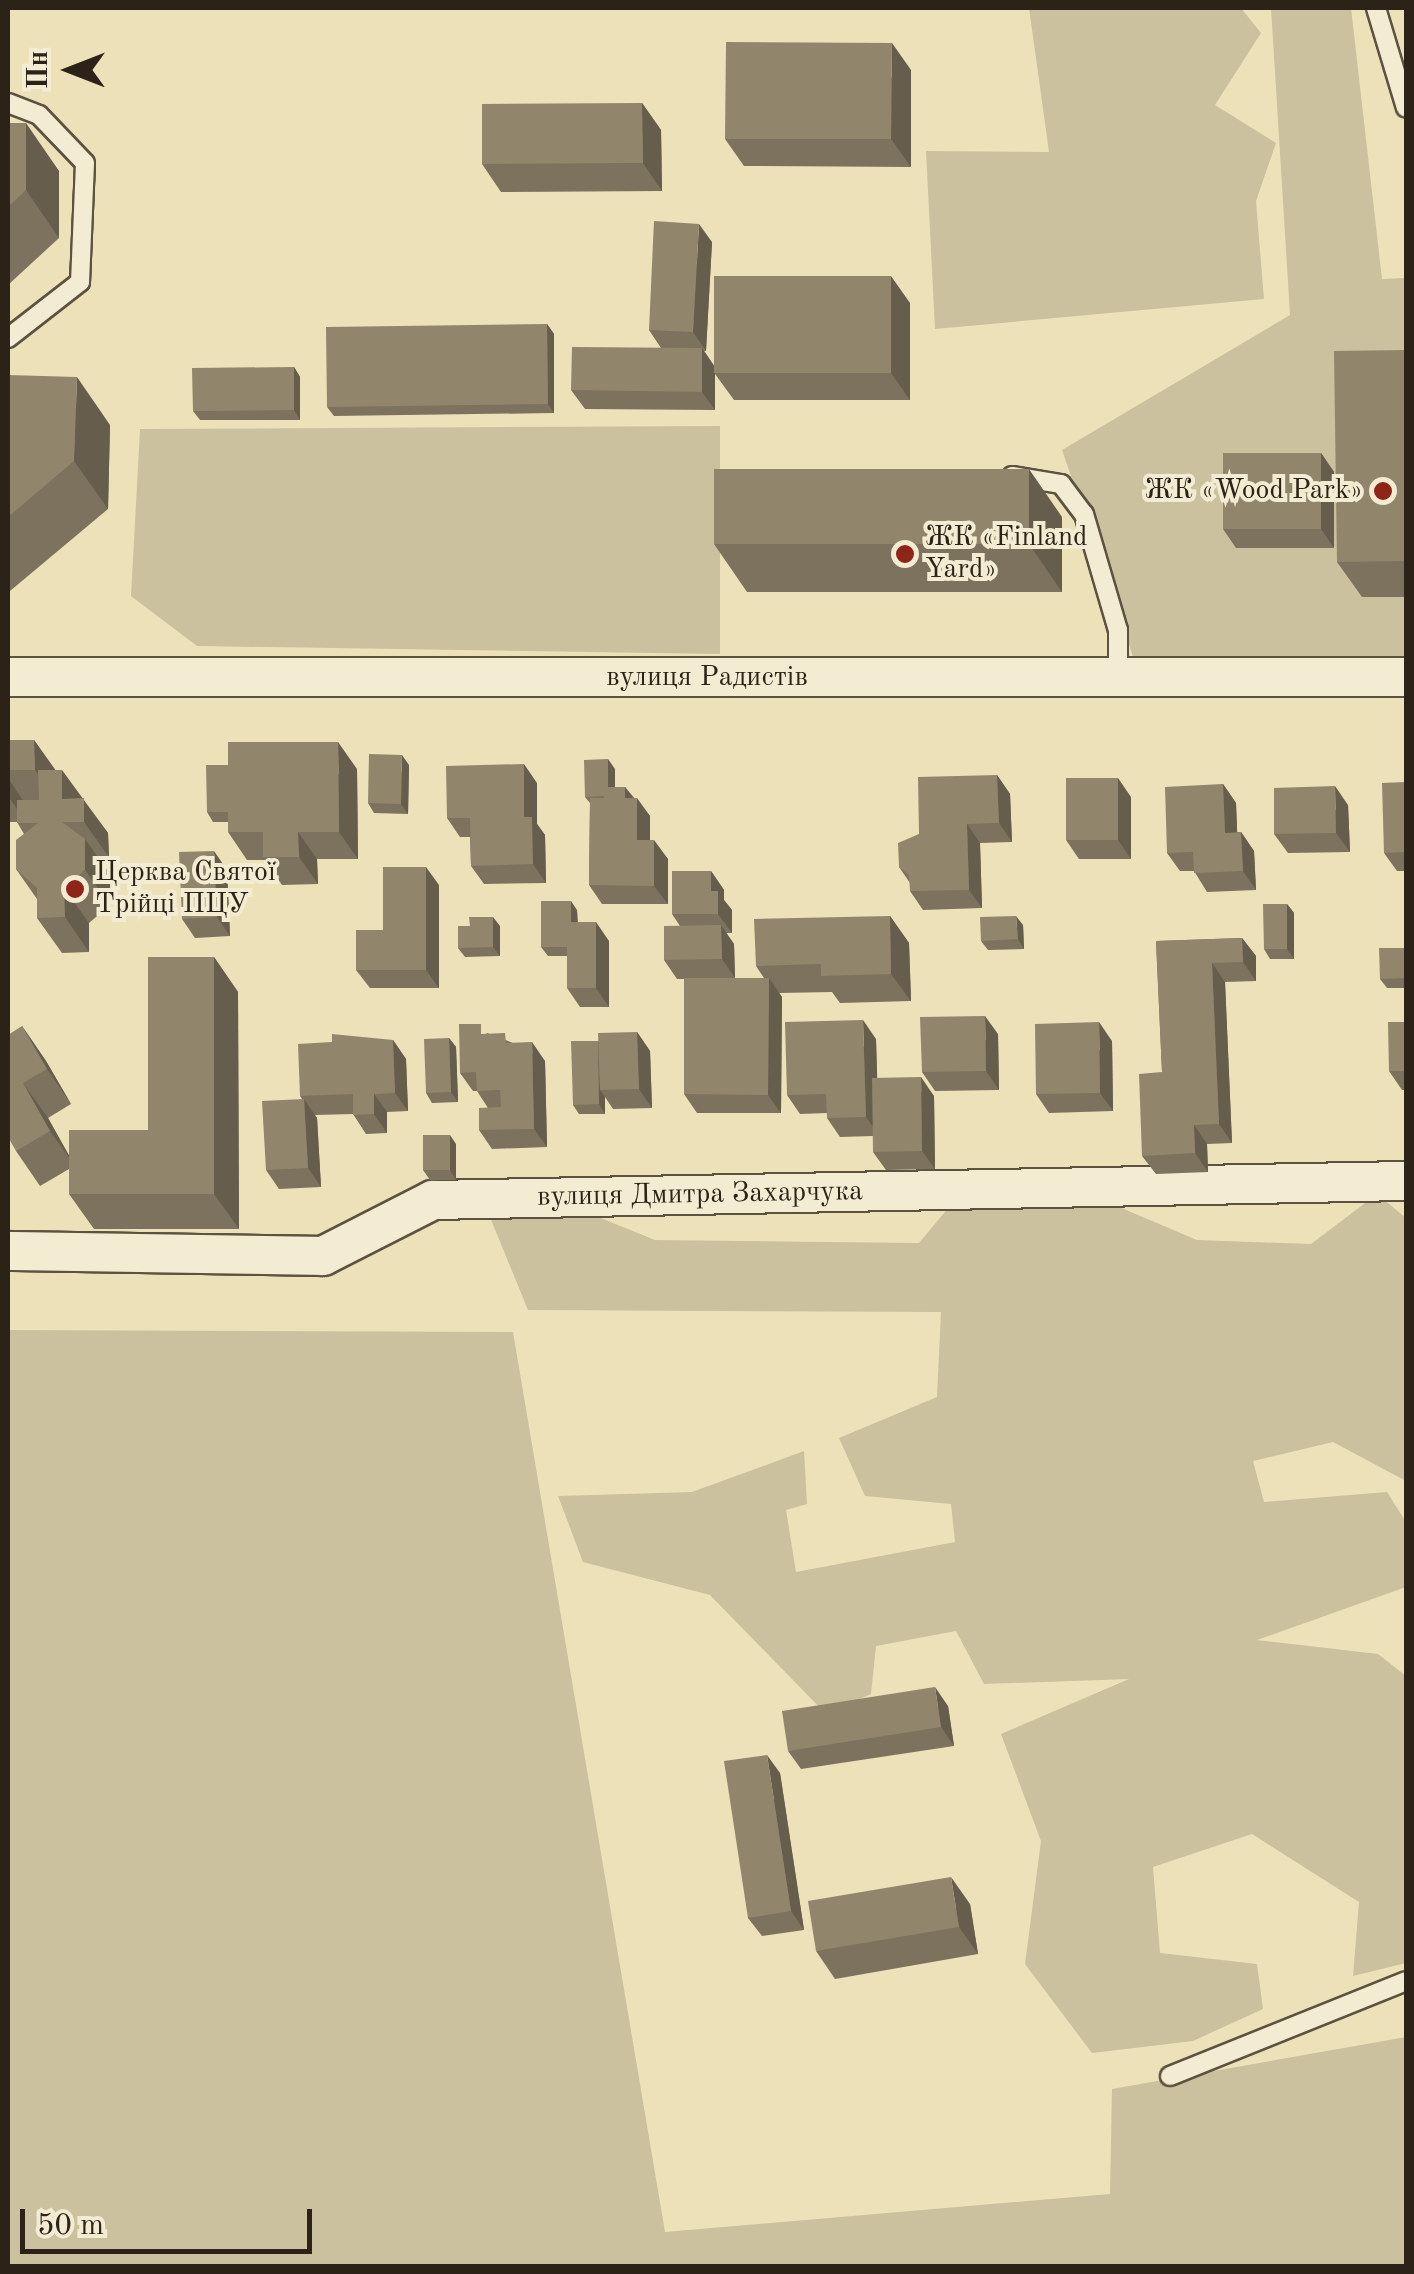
<!DOCTYPE html>
<meta charset="utf-8">
<style>
body{margin:0}
#map{position:relative;width:1414px;height:2274px;overflow:hidden;background:#ede1ba;font-family:"Old Standard TT",serif}
div>[style]{position:absolute}
.green>*{inset:0;background:#ccc19e}
.roads{filter:drop-shadow(2px 0 #5d5240) drop-shadow(-2px 0 #5d5240) drop-shadow(0 2px #5d5240) drop-shadow(0 -2px #5d5240)}
.service>*{height:18px;margin:-9px;padding:0 9px;transform-origin:9px;border-radius:9px;background:#f3ecd2}
.minor>*{height:38px;margin:-19px;padding:0 19px;transform-origin:19px;border-radius:19px;background:#f3ecd2}
.wall>*{inset:0;background:#7d725d}
.shaded-wall>*{inset:0;background:#665d4c}
.building>*{inset:0;background:#91856c}
.dots>*{width:28px;height:28px;translate:-50% -50%;box-sizing:border-box;border:5px solid #f3ecd2;border-radius:50%}
span{translate:-50% -50%;white-space:nowrap;text-align:center;line-height:1.15;-webkit-text-stroke:8px #f3ecd2;paint-order:stroke}
.poi-label{font-size:28px;color:#2d2217}
.right{translate:-100% -50%;text-align:right}
.left{translate:0 -50%;text-align:left}
.street-label{font-size:28px;color:#2d2217}
.frame{position:absolute;inset:0;border:10px solid #2d2217;pointer-events:none}
.north{position:absolute;left:20px;top:20px;width:100px;height:100px;-webkit-text-stroke:8px #f3ecd2;paint-order:stroke;rotate:270deg;font-size:28px;font-weight:700;line-height:40px;text-align:center;color:#2d2217}
.north::after{content:'';display:block;margin:auto;width:35px;height:45px;background:#2d2217;clip-path:polygon(50% 0,100% 100%,50% 72%,0 100%)}
.scale{position:absolute;left:20px;top:2209px;width:292px;height:45px;box-sizing:border-box;border:5px solid #2d2217;border-top:0;padding-left:12px;font-size:30px;line-height:35px;white-space:nowrap;color:#2d2217;-webkit-text-stroke:8px #f3ecd2;paint-order:stroke}
</style>
<div id="map">
<div class="green">
<div style="clip-path:polygon(1029px 8px,1241px 8px,1261px 33px,1215px 105px,1276px 143px,1256px 201px,1264px 299px,935px 329px,926px 151px,1049px 152px)"></div>
<div style="clip-path:polygon(1271px 8px,1351px 8px,1382px 279px,1406px 278px,1406px 658px,1329px 665px,1136px 665px,1062px 450px,1290px 315px)"></div>
<div style="clip-path:polygon(720px 426px,720px 654px,197px 646px,131px 596px,140px 429px)"></div>
<div style="clip-path:polygon(1377px 1194px,1406px 1218px,1406px 1481px,1333px 1442px,1253px 1461px,1264px 1502px,1387px 1492px,1406px 1522px,1406px 1587px,1257px 1640px,1378px 1654px,1406px 1676px,1406px 1963px,1353px 1976px,1359px 1902px,1252px 1834px,1153px 1867px,1160px 1953px,1257px 1964px,1263px 2009px,1193px 2041px,1092px 2053px,1025px 1964px,1041px 1841px,1001px 1734px,1129px 1679px,984px 1684px,956px 1631px,876px 1646px,871px 1694px,826px 1714px,710px 1595px,583px 1562px,558px 1496px,692px 1492px,804px 1451px,807px 1504px,786px 1510px,796px 1572px,955px 1542px,951px 1504px,865px 1496px,839px 1438px,937px 1397px,941px 1312px,528px 1310px,487px 1210px,576px 1208px,655px 1240px,919px 1243px,954px 1201px,1105px 1201px,1197px 1240px,1311px 1244px)"></div>
<div style="clip-path:polygon(8px 1330px,513px 1332px,665px 2232px,1110px 2194px,1112px 2089px,1406px 2037px,1404px 2266px,8px 2266px)"></div>
</div>
<div class="roads">
<div class="service">
<div style="left:1376px;top:8px;width:104px;rotate:73.3deg"></div>
<div style="left:8px;top:103px;width:33px;rotate:21deg"></div>
<div style="left:39px;top:115px;width:66px;rotate:46.2deg"></div>
<div style="left:85px;top:163px;width:119px;rotate:92.4deg"></div>
<div style="left:80px;top:282px;width:91px;rotate:142.1deg"></div>
<div style="left:1012px;top:476px;width:50px;rotate:9.3deg"></div>
<div style="left:1061px;top:484px;width:38px;rotate:53deg"></div>
<div style="left:1084px;top:514px;width:121px;rotate:73.7deg"></div>
<div style="left:1118px;top:630px;width:49px;rotate:90deg"></div>
<div style="left:1170px;top:2076px;width:254px;rotate:-21.9deg"></div>
</div>
<div class="minor">
<div style="left:8px;top:677px;width:1398px"></div>
<div style="left:8px;top:1251px;width:315px;rotate:0.9deg"></div>
<div style="left:323px;top:1256px;width:123px;rotate:-27deg"></div>
<div style="left:433px;top:1200px;width:973px;rotate:-1.12deg"></div>
</div>
</div>
<div class="wall">
<div style="clip-path:polygon(911px 70px,911px 167px,744px 166px,725px 139px)"></div>
<div style="clip-path:polygon(642px 103px,661px 130px,662px 191px,501px 192px,482px 164px)"></div>
<div style="clip-path:polygon(8px 123px,59px 171px,59px 238px,8px 285px)"></div>
<div style="clip-path:polygon(712px 242px,706px 351px,704px 351px,714px 366px,910px 303px,910px 400px,734px 400px,715px 374px,715px 410px,585px 409px,571px 390px,661px 348px,649px 330px)"></div>
<div style="clip-path:polygon(547px 324px,554px 334px,554px 413px,334px 416px,327px 407px)"></div>
<div style="clip-path:polygon(1406px 350px,1406px 597px,1362px 597px,1337px 562px)"></div>
<div style="clip-path:polygon(294px 367px,300px 377px,300px 420px,200px 420px,193px 411px)"></div>
<div style="clip-path:polygon(8px 375px,110px 425px,108px 509px,10px 591px,8px 591px)"></div>
<div style="clip-path:polygon(1321px 453px,1334px 472px,1334px 548px,1236px 548px,1223px 529px)"></div>
<div style="clip-path:polygon(1062px 517px,1062px 592px,747px 592px,714px 544px)"></div>
<div style="clip-path:polygon(8px 740px,34px 740px,55px 770px,81px 798px,108px 833px,109px 857px,98px 857px,110px 874px,110px 905px,89px 923px,89px 952px,62px 953px,37px 918px,37px 899px,16px 869px,24px 834px,17px 822px,8px 822px)"></div>
<div style="clip-path:polygon(409px 765px,408px 814px,374px 813px,368px 803px)"></div>
<div style="clip-path:polygon(357px 769px,358px 859px,317px 859px,318px 884px,282px 885px,265px 860px,247px 860px,228px 832px,228px 822px,213px 822px,207px 812px)"></div>
<div style="clip-path:polygon(615px 769px,615px 787px,625px 787px,650px 816px,650px 840px,668px 859px,668px 904px,602px 904px,589px 885px,590px 803px,585px 797px)"></div>
<div style="clip-path:polygon(997px 775px,1010px 794px,1012px 842px,980px 843px,982px 908px,923px 910px,910px 891px,910px 883px,899px 867px,919px 834px)"></div>
<div style="clip-path:polygon(1406px 782px,1406px 871px,1397px 871px,1384px 853px)"></div>
<div style="clip-path:polygon(537px 783px,537px 824px,545px 835px,546px 883px,484px 884px,471px 866px,470px 837px,460px 837px,447px 818px)"></div>
<div style="clip-path:polygon(1223px 784px,1236px 803px,1237px 832px,1241px 832px,1254px 851px,1256px 890px,1207px 892px,1194px 871px,1180px 871px,1167px 853px)"></div>
<div style="clip-path:polygon(1131px 797px,1131px 859px,1079px 859px,1066px 840px)"></div>
<div style="clip-path:polygon(1348px 805px,1350px 852px,1288px 853px,1274px 834px)"></div>
<div style="clip-path:polygon(227px 870px,230px 936px,195px 938px,182px 919px)"></div>
<div style="clip-path:polygon(711px 871px,724px 890px,724px 900px,732px 910px,732px 933px,726px 933px,734px 944px,735px 978px,764px 978px,756px 966px,890px 916px,909px 943px,911px 1001px,840px 1003px,832px 992px,779px 993px,782px 997px,781px 1113px,697px 1113px,684px 1094px,684px 979px,677px 979px,664px 960px,680px 926px,672px 914px)"></div>
<div style="clip-path:polygon(439px 885px,439px 988px,370px 988px,356px 970px)"></div>
<div style="clip-path:polygon(1287px 904px,1294px 913px,1294px 959px,1270px 959px,1264px 949px)"></div>
<div style="clip-path:polygon(577px 910px,578px 922px,609px 941px,609px 1007px,580px 1007px,567px 988px,567px 956px,548px 956px,541px 947px)"></div>
<div style="clip-path:polygon(1023px 925px,1024px 949px,988px 950px,981px 941px)"></div>
<div style="clip-path:polygon(500px 926px,500px 956px,465px 957px,458px 948px)"></div>
<div style="clip-path:polygon(1242px 938px,1256px 956px,1256px 981px,1225px 982px,1232px 1143px,1207px 1144px,1208px 1172px,1156px 1174px,1142px 1156px,1162px 1072px,1156px 941px)"></div>
<div style="clip-path:polygon(1406px 948px,1406px 988px,1387px 988px,1380px 979px)"></div>
<div style="clip-path:polygon(214px 957px,238px 992px,239px 1229px,94px 1229px,69px 1194px,69px 1169px,40px 1186px,16px 1151px,22px 1026px,46px 1061px,71px 1104px,48px 1118px,69px 1156px,148px 1130px)"></div>
<div style="clip-path:polygon(1406px 1022px,1406px 1090px,1402px 1090px,1389px 1071px)"></div>
<div style="clip-path:polygon(637px 1032px,650px 1051px,652px 1108px,613px 1109px,605px 1097px,605px 1114px,579px 1114px,573px 1105px,598px 1041px)"></div>
<div style="clip-path:polygon(487px 1033px,513px 1043px,545px 1061px,547px 1147px,492px 1149px,479px 1130px,488px 1108px,477px 1091px,473px 1091px,460px 1073px)"></div>
<div style="clip-path:polygon(998px 1034px,999px 1090px,935px 1091px,922px 1072px)"></div>
<div style="clip-path:polygon(449px 1038px,456px 1047px,458px 1102px,432px 1103px,426px 1093px)"></div>
<div style="clip-path:polygon(876px 1039px,877px 1078px,934px 1096px,935px 1169px,886px 1170px,873px 1152px,873px 1136px,840px 1137px,827px 1118px,827px 1113px,800px 1114px,787px 1095px)"></div>
<div style="clip-path:polygon(393px 1040px,406px 1059px,408px 1111px,387px 1112px,387px 1133px,366px 1134px,353px 1114px,315px 1115px,317px 1118px,321px 1187px,279px 1189px,266px 1170px,302px 1099px,300px 1096px)"></div>
<div style="clip-path:polygon(1112px 1041px,1113px 1111px,1049px 1113px,1036px 1094px)"></div>
<div style="clip-path:polygon(456px 1144px,456px 1180px,430px 1180px,423px 1170px)"></div>
<div style="clip-path:polygon(948px 1706px,954px 1746px,801px 1769px,788px 1751px)"></div>
<div style="clip-path:polygon(780px 1773px,804px 1930px,762px 1936px,748px 1918px)"></div>
<div style="clip-path:polygon(970px 1904px,978px 1954px,835px 1979px,816px 1951px)"></div>
</div>
<div class="shaded-wall">
<div style="clip-path:polygon(892px 43px,911px 70px,911px 167px,891px 139px)"></div>
<div style="clip-path:polygon(642px 103px,661px 130px,662px 191px,643px 163px)"></div>
<div style="clip-path:polygon(26px 123px,59px 171px,59px 238px,26px 190px)"></div>
<div style="clip-path:polygon(699px 224px,712px 242px,706px 351px,693px 332px)"></div>
<div style="clip-path:polygon(891px 276px,910px 303px,910px 400px,891px 373px)"></div>
<div style="clip-path:polygon(547px 324px,554px 334px,554px 413px,548px 404px)"></div>
<div style="clip-path:polygon(702px 348px,715px 367px,715px 410px,702px 392px)"></div>
<div style="clip-path:polygon(294px 367px,300px 377px,300px 420px,294px 410px)"></div>
<div style="clip-path:polygon(77px 377px,110px 425px,108px 509px,74px 461px)"></div>
<div style="clip-path:polygon(1321px 453px,1334px 472px,1334px 548px,1321px 529px)"></div>
<div style="clip-path:polygon(1029px 469px,1062px 517px,1062px 592px,1029px 544px)"></div>
<div style="clip-path:polygon(34px 740px,59px 775px,59px 805px,35px 770px)"></div>
<div style="clip-path:polygon(338px 742px,357px 769px,358px 859px,339px 832px)"></div>
<div style="clip-path:polygon(402px 755px,409px 765px,408px 814px,401px 804px)"></div>
<div style="clip-path:polygon(608px 759px,615px 769px,615px 806px,608px 796px)"></div>
<div style="clip-path:polygon(524px 764px,537px 783px,537px 824px,545px 835px,546px 883px,533px 864px,524px 817px)"></div>
<div style="clip-path:polygon(62px 770px,108px 833px,109px 857px,84px 822px,62px 799px)"></div>
<div style="clip-path:polygon(997px 775px,1010px 794px,1012px 842px,999px 823px)"></div>
<div style="clip-path:polygon(8px 778px,26px 805px,26px 822px,8px 796px)"></div>
<div style="clip-path:polygon(1118px 778px,1131px 797px,1131px 859px,1118px 840px)"></div>
<div style="clip-path:polygon(1223px 784px,1236px 803px,1238px 852px,1225px 833px)"></div>
<div style="clip-path:polygon(1335px 786px,1348px 805px,1350px 852px,1336px 833px)"></div>
<div style="clip-path:polygon(625px 787px,637px 804px,637px 798px,650px 816px,650px 859px,637px 840px,625px 798px)"></div>
<div style="clip-path:polygon(967px 824px,980px 843px,982px 908px,969px 890px)"></div>
<div style="clip-path:polygon(298px 832px,317px 859px,318px 884px,299px 857px)"></div>
<div style="clip-path:polygon(1241px 832px,1254px 851px,1256px 890px,1243px 871px)"></div>
<div style="clip-path:polygon(85px 839px,110px 874px,110px 905px,85px 870px)"></div>
<div style="clip-path:polygon(654px 840px,668px 859px,668px 904px,654px 886px)"></div>
<div style="clip-path:polygon(214px 851px,227px 870px,230px 936px,217px 917px)"></div>
<div style="clip-path:polygon(426px 867px,439px 885px,439px 988px,426px 970px)"></div>
<div style="clip-path:polygon(711px 871px,724px 890px,724px 900px,732px 910px,732px 933px,718px 914px,711px 891px)"></div>
<div style="clip-path:polygon(64px 888px,89px 923px,89px 952px,65px 917px)"></div>
<div style="clip-path:polygon(571px 901px,577px 910px,578px 956px,571px 947px)"></div>
<div style="clip-path:polygon(1287px 904px,1294px 913px,1294px 959px,1287px 949px)"></div>
<div style="clip-path:polygon(890px 916px,909px 943px,911px 1001px,891px 974px)"></div>
<div style="clip-path:polygon(1016px 916px,1023px 925px,1024px 949px,1018px 939px)"></div>
<div style="clip-path:polygon(493px 917px,500px 926px,500px 956px,493px 947px)"></div>
<div style="clip-path:polygon(596px 922px,609px 941px,609px 1007px,596px 988px)"></div>
<div style="clip-path:polygon(721px 925px,734px 944px,735px 978px,722px 959px)"></div>
<div style="clip-path:polygon(1242px 938px,1256px 956px,1256px 981px,1243px 962px)"></div>
<div style="clip-path:polygon(214px 957px,238px 992px,239px 1229px,214px 1194px)"></div>
<div style="clip-path:polygon(1212px 963px,1225px 982px,1232px 1143px,1219px 1124px)"></div>
<div style="clip-path:polygon(769px 978px,782px 997px,781px 1113px,768px 1095px)"></div>
<div style="clip-path:polygon(985px 1016px,998px 1034px,999px 1090px,986px 1071px)"></div>
<div style="clip-path:polygon(863px 1020px,876px 1039px,879px 1136px,866px 1117px)"></div>
<div style="clip-path:polygon(1099px 1022px,1112px 1041px,1113px 1111px,1100px 1093px)"></div>
<div style="clip-path:polygon(22px 1026px,46px 1061px,71px 1104px,47px 1069px)"></div>
<div style="clip-path:polygon(637px 1032px,650px 1051px,652px 1108px,639px 1089px)"></div>
<div style="clip-path:polygon(449px 1038px,456px 1047px,458px 1102px,451px 1092px)"></div>
<div style="clip-path:polygon(393px 1040px,406px 1059px,408px 1111px,395px 1093px)"></div>
<div style="clip-path:polygon(598px 1041px,600px 1090px,605px 1097px,605px 1114px,599px 1104px)"></div>
<div style="clip-path:polygon(532px 1042px,545px 1061px,547px 1147px,534px 1129px)"></div>
<div style="clip-path:polygon(921px 1077px,934px 1096px,935px 1169px,922px 1151px)"></div>
<div style="clip-path:polygon(23px 1083px,48px 1118px,75px 1166px,50px 1131px)"></div>
<div style="clip-path:polygon(374px 1094px,387px 1112px,387px 1133px,374px 1114px)"></div>
<div style="clip-path:polygon(304px 1099px,317px 1118px,321px 1187px,308px 1168px)"></div>
<div style="clip-path:polygon(1194px 1125px,1207px 1144px,1208px 1172px,1195px 1153px)"></div>
<div style="clip-path:polygon(450px 1135px,456px 1144px,456px 1180px,450px 1170px)"></div>
<div style="clip-path:polygon(935px 1687px,948px 1706px,954px 1746px,941px 1727px)"></div>
<div style="clip-path:polygon(767px 1755px,780px 1773px,804px 1930px,791px 1911px)"></div>
<div style="clip-path:polygon(951px 1877px,970px 1904px,978px 1954px,959px 1927px)"></div>
</div>
<div class="building">
<div style="clip-path:polygon(726px 42px,892px 43px,891px 139px,725px 139px)"></div>
<div style="clip-path:polygon(642px 103px,643px 163px,482px 164px,482px 104px)"></div>
<div style="clip-path:polygon(8px 123px,26px 123px,26px 190px,8px 207px)"></div>
<div style="clip-path:polygon(654px 221px,699px 224px,693px 332px,649px 330px)"></div>
<div style="clip-path:polygon(714px 276px,891px 276px,891px 373px,714px 373px)"></div>
<div style="clip-path:polygon(547px 324px,548px 404px,327px 407px,326px 327px)"></div>
<div style="clip-path:polygon(572px 347px,702px 348px,702px 392px,571px 390px)"></div>
<div style="clip-path:polygon(1406px 350px,1406px 561px,1337px 562px,1334px 351px)"></div>
<div style="clip-path:polygon(294px 367px,294px 410px,193px 411px,192px 368px)"></div>
<div style="clip-path:polygon(8px 375px,77px 377px,74px 461px,8px 517px)"></div>
<div style="clip-path:polygon(1223px 453px,1321px 453px,1321px 529px,1223px 529px)"></div>
<div style="clip-path:polygon(714px 469px,1029px 469px,1029px 544px,714px 544px)"></div>
<div style="clip-path:polygon(8px 740px,34px 740px,35px 770px,8px 770px)"></div>
<div style="clip-path:polygon(228px 742px,338px 742px,339px 832px,298px 832px,299px 857px,263px 857px,263px 832px,228px 832px)"></div>
<div style="clip-path:polygon(369px 754px,402px 755px,401px 804px,368px 803px)"></div>
<div style="clip-path:polygon(608px 759px,608px 787px,604px 787px,604px 796px,585px 797px,584px 760px)"></div>
<div style="clip-path:polygon(524px 764px,524px 817px,532px 817px,533px 864px,471px 866px,470px 818px,447px 818px,446px 766px)"></div>
<div style="clip-path:polygon(206px 765px,228px 765px,228px 812px,207px 812px)"></div>
<div style="clip-path:polygon(38px 770px,62px 770px,62px 799px,84px 798px,84px 822px,62px 822px,85px 839px,85px 870px,64px 888px,65px 917px,37px 918px,37px 888px,16px 869px,16px 840px,38px 823px,17px 823px,17px 800px,39px 800px)"></div>
<div style="clip-path:polygon(997px 775px,999px 823px,967px 824px,969px 890px,910px 891px,909px 875px,899px 867px,898px 843px,919px 834px,918px 777px)"></div>
<div style="clip-path:polygon(1066px 778px,1118px 778px,1118px 840px,1066px 840px)"></div>
<div style="clip-path:polygon(1406px 782px,1406px 852px,1384px 853px,1382px 783px)"></div>
<div style="clip-path:polygon(1223px 784px,1225px 833px,1241px 832px,1243px 871px,1194px 873px,1193px 852px,1167px 853px,1165px 787px)"></div>
<div style="clip-path:polygon(1335px 786px,1336px 833px,1274px 834px,1274px 788px)"></div>
<div style="clip-path:polygon(604px 787px,625px 787px,625px 798px,637px 798px,637px 840px,654px 840px,654px 886px,589px 885px,590px 798px,604px 798px)"></div>
<div style="clip-path:polygon(214px 851px,217px 917px,182px 919px,179px 852px)"></div>
<div style="clip-path:polygon(383px 867px,426px 867px,426px 970px,356px 970px,356px 930px,383px 930px)"></div>
<div style="clip-path:polygon(672px 871px,711px 871px,711px 891px,718px 891px,718px 914px,672px 914px)"></div>
<div style="clip-path:polygon(541px 901px,571px 901px,571px 922px,567px 922px,567px 947px,541px 947px)"></div>
<div style="clip-path:polygon(1263px 904px,1287px 904px,1287px 949px,1264px 949px)"></div>
<div style="clip-path:polygon(890px 916px,891px 974px,821px 976px,821px 964px,756px 966px,754px 919px)"></div>
<div style="clip-path:polygon(1016px 916px,1018px 939px,981px 941px,980px 917px)"></div>
<div style="clip-path:polygon(469px 917px,493px 917px,493px 947px,458px 948px,458px 926px,470px 926px)"></div>
<div style="clip-path:polygon(567px 922px,596px 922px,596px 988px,567px 988px)"></div>
<div style="clip-path:polygon(721px 925px,722px 959px,664px 960px,664px 926px)"></div>
<div style="clip-path:polygon(1242px 938px,1243px 962px,1212px 963px,1219px 1124px,1194px 1125px,1195px 1153px,1142px 1156px,1139px 1074px,1162px 1072px,1156px 941px)"></div>
<div style="clip-path:polygon(1379px 948px,1406px 948px,1406px 978px,1380px 979px)"></div>
<div style="clip-path:polygon(148px 957px,214px 957px,214px 1194px,69px 1194px,69px 1130px,148px 1130px)"></div>
<div style="clip-path:polygon(684px 978px,769px 978px,768px 1095px,684px 1094px)"></div>
<div style="clip-path:polygon(985px 1016px,986px 1071px,922px 1072px,920px 1017px)"></div>
<div style="clip-path:polygon(863px 1020px,866px 1117px,827px 1118px,826px 1094px,787px 1095px,785px 1022px)"></div>
<div style="clip-path:polygon(1099px 1022px,1100px 1093px,1036px 1094px,1035px 1024px)"></div>
<div style="clip-path:polygon(1388px 1022px,1406px 1022px,1406px 1071px,1389px 1071px)"></div>
<div style="clip-path:polygon(459px 1024px,481px 1024px,481px 1034px,505px 1033px,506px 1043px,532px 1042px,534px 1129px,479px 1130px,479px 1108px,501px 1107px,500px 1090px,477px 1091px,476px 1072px,460px 1073px)"></div>
<div style="clip-path:polygon(22px 1026px,47px 1069px,23px 1083px,50px 1131px,16px 1151px,8px 1137px,8px 1035px)"></div>
<div style="clip-path:polygon(637px 1032px,639px 1089px,600px 1090px,598px 1033px)"></div>
<div style="clip-path:polygon(332px 1034px,393px 1040px,395px 1093px,374px 1094px,374px 1114px,353px 1115px,353px 1094px,300px 1096px,298px 1044px,332px 1042px)"></div>
<div style="clip-path:polygon(449px 1038px,451px 1092px,426px 1093px,424px 1039px)"></div>
<div style="clip-path:polygon(571px 1041px,598px 1041px,599px 1104px,573px 1105px)"></div>
<div style="clip-path:polygon(921px 1077px,922px 1151px,873px 1152px,872px 1078px)"></div>
<div style="clip-path:polygon(304px 1099px,308px 1168px,266px 1170px,262px 1101px)"></div>
<div style="clip-path:polygon(423px 1135px,450px 1135px,450px 1170px,423px 1170px)"></div>
<div style="clip-path:polygon(935px 1687px,941px 1727px,788px 1751px,782px 1711px)"></div>
<div style="clip-path:polygon(767px 1755px,791px 1911px,748px 1918px,724px 1761px)"></div>
<div style="clip-path:polygon(951px 1877px,959px 1927px,816px 1951px,808px 1901px)"></div>
</div>
<div class="dots">
<div style="left:1383px;top:491px;background:#8f2418"></div>
<div style="left:905px;top:554px;background:#8f2418"></div>
<div style="left:75px;top:889px;background:#8f2418"></div>
</div>
<div class="poi-label">
<span class="right" style="left:1363px;top:491px">ЖК «Wood Park»</span>
<span class="left" style="left:925px;top:554px">ЖК «Finland<br>Yard»</span>
<span class="left" style="left:95px;top:889px">Церква Святої<br>Трійці ПЦУ</span>
</div>
<div class="street-label">
<span style="left:707px;top:678px">вулиця Радистів</span>
<span style="left:700px;top:1195px;rotate:-1deg">вулиця Дмитра Захарчука</span>
</div>
<div class="frame"></div>
<div class="north">Пн</div>
<div class="scale">50 m</div>
</div>
